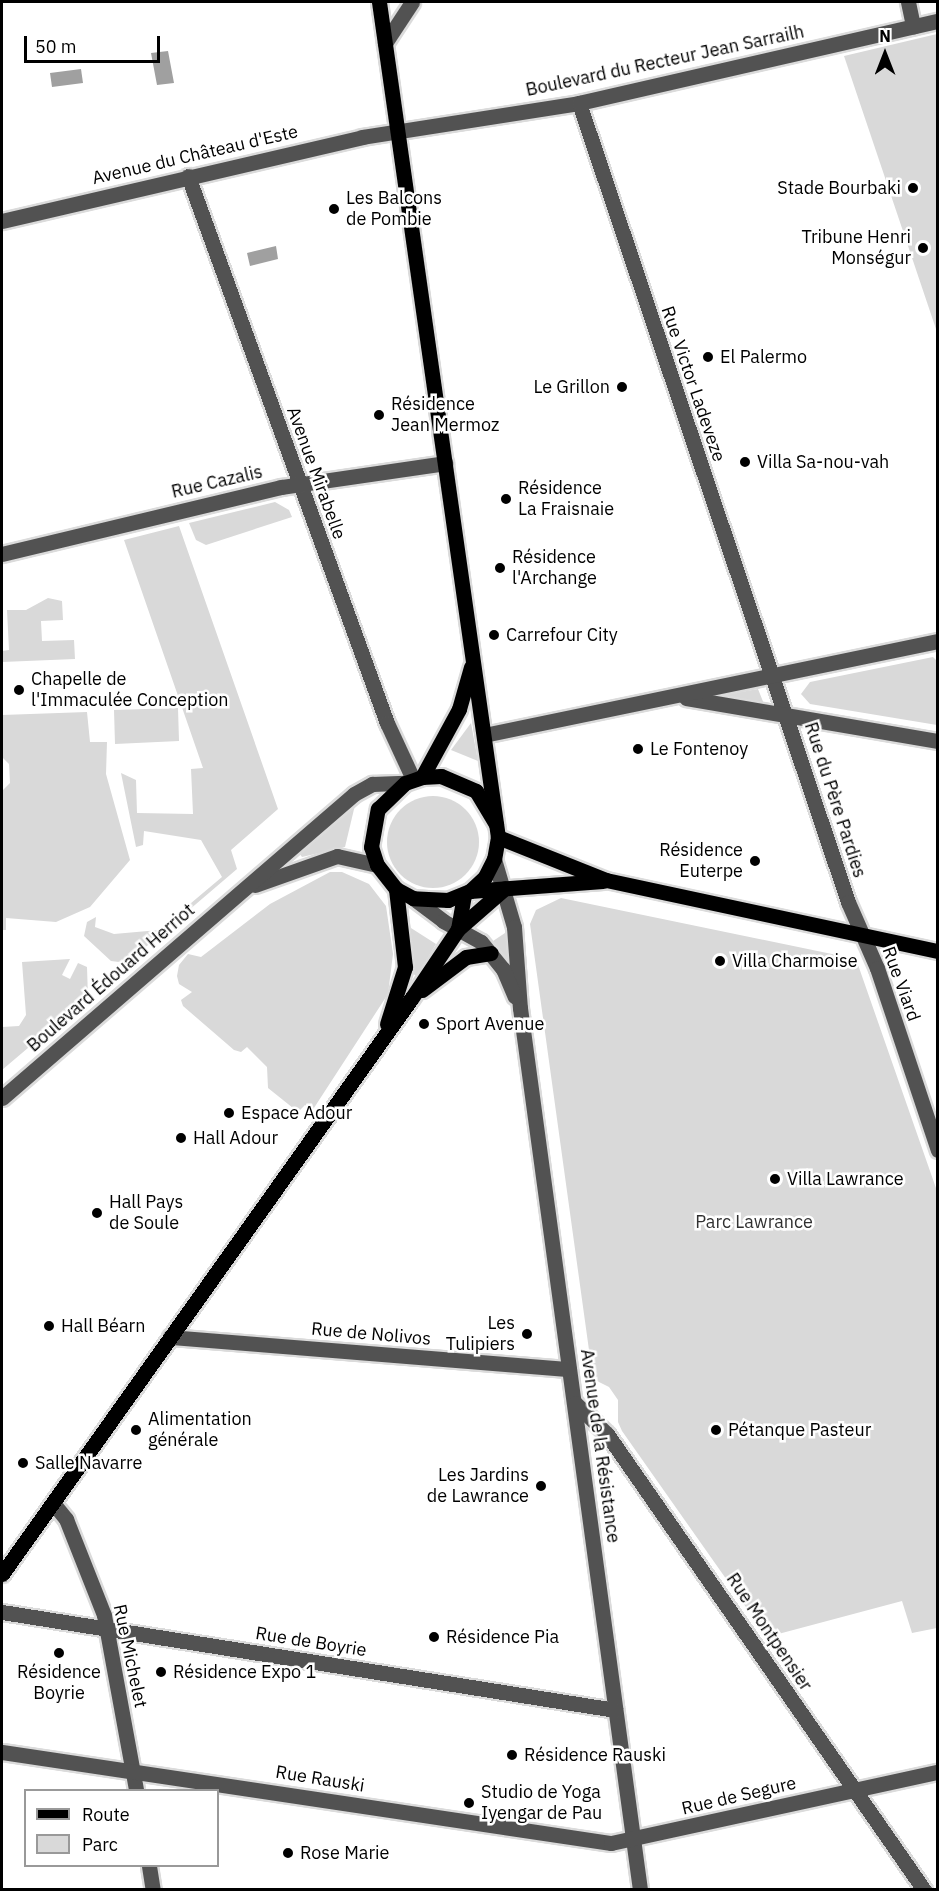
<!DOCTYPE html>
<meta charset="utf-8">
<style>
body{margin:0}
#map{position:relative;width:939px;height:1891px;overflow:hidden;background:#fff;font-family:"IBM Plex Sans",sans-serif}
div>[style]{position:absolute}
.green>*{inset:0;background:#d9d9d9}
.round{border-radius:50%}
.water>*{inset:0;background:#a0a0a0}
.roads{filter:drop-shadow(2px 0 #dbdbdb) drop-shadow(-2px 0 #dbdbdb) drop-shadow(0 2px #dbdbdb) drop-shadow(0 -2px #dbdbdb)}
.minor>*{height:15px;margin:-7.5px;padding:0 7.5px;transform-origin:7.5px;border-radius:7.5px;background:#525252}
.major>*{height:15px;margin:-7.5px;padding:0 7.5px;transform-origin:7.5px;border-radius:7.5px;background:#000}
.dots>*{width:16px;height:16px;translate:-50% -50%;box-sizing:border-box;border:3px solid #fff;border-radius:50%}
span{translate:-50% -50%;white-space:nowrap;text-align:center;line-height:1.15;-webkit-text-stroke:5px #fff;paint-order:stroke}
.street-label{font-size:18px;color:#000}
.poi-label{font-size:18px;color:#000}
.right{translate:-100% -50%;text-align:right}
.left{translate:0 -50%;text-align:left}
.park-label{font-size:18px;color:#303030}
.frame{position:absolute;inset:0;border:3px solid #000;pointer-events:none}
.legend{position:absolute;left:24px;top:1789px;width:195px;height:78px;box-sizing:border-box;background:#fff;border:2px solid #999;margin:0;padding:8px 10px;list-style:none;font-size:18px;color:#000}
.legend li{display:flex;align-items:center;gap:12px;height:30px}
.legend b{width:30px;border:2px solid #999}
.north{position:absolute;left:855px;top:24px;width:60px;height:60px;-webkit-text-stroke:4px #fff;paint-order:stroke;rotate:0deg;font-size:16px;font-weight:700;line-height:24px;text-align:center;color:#000}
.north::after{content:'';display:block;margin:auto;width:21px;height:27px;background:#000;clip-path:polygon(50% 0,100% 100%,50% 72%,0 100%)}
.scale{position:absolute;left:24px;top:36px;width:136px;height:27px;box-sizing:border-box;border:3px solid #000;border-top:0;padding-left:8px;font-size:18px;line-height:21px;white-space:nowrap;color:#000;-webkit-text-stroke:4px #fff;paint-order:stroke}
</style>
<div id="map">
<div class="green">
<div style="clip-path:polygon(937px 34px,938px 34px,937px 332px,844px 56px)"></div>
<div style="clip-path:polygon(275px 502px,289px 510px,292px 517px,206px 545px,196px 540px,189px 523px)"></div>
<div style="clip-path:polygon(179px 526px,278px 809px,231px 850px,237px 869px,127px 963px,111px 961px,84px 936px,87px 922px,96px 917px,95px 927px,114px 934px,159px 930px,222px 877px,201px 840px,144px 831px,143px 845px,136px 847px,121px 773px,136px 780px,137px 813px,193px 814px,191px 769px,203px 768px,124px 540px)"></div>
<div style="clip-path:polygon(48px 598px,62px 601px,63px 620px,41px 621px,42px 641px,74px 640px,75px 659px,2px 662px,2px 651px,9px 650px,7px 610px,26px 610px)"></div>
<div style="clip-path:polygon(933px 657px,937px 661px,937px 725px,810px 704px,801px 694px,810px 682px)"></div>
<div style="clip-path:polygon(758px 689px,764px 704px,723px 695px)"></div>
<div style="clip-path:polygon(178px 708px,179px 741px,115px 744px,114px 710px)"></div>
<div style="clip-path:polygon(87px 712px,90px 742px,107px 742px,106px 774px,130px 860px,90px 907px,56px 922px,6px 918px,6px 930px,2px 930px,2px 791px,10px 783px,9px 764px,2px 757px,2px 715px)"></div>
<div style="clip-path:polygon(471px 723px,478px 761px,451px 750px)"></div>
<div class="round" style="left:387px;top:796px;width:92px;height:92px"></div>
<div style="clip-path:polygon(355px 805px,345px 847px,302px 857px,299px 853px)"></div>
<div style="clip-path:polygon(330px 872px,342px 872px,369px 884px,386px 906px,393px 954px,388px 994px,312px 1111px,305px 1105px,298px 1112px,268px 1088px,267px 1067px,247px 1047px,241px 1052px,234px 1050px,183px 1006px,181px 1000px,192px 992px,179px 984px,177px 976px,179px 965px,188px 954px,201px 957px,270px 904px)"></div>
<div style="clip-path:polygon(561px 898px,856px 959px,937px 1191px,937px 1628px,912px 1633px,902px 1601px,767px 1637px,622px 1431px,618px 1422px,618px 1400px,609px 1387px,593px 1379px,530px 924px,536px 910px)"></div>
<div style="clip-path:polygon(411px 928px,436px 944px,417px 976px,411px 973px)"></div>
<div style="clip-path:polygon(508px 931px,512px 965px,493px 941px)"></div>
<div style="clip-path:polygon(70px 959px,62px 975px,70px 979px,78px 963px,87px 967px,88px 997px,2px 1070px,2px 1027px,19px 1026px,26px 1015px,22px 962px)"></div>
</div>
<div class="water">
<div style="clip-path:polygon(168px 51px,174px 83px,157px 85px,151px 53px)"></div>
<div style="clip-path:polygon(81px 69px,83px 83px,52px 87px,50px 73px)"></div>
<div style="clip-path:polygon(276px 246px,278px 259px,250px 266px,247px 253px)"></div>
</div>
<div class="roads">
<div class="minor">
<div style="left:908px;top:2px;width:25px;rotate:78deg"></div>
<div style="left:385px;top:43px;width:49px;rotate:-56.6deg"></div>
<div style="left:579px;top:103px;width:843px;rotate:71.39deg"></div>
<div style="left:848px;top:902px;width:72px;rotate:66.3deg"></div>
<div style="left:877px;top:968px;width:192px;rotate:71.5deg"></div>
<div style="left:188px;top:176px;width:582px;rotate:70.01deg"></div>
<div style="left:387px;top:723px;width:62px;rotate:65.1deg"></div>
<div style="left:2px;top:221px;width:370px;rotate:-13.1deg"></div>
<div style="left:362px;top:137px;width:220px;rotate:-8.9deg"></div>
<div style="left:579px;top:103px;width:368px;rotate:-12.9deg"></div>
<div style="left:2px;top:554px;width:287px;rotate:-13.5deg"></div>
<div style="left:281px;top:487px;width:166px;rotate:-8.3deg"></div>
<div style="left:686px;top:698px;width:256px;rotate:9.7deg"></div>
<div style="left:484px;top:735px;width:464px;rotate:-11.7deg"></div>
<div style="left:494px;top:859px;width:71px;rotate:73.6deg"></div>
<div style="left:514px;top:927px;width:81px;rotate:85.8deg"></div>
<div style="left:520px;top:1008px;width:890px;rotate:82.25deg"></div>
<div style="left:255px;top:885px;width:87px;rotate:-19.5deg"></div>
<div style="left:337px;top:856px;width:41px;rotate:12.7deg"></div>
<div style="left:413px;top:898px;width:38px;rotate:37deg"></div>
<div style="left:443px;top:921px;width:43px;rotate:28.9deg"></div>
<div style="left:481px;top:942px;width:35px;rotate:51deg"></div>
<div style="left:503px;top:969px;width:30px;rotate:67deg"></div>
<div style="left:2px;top:1098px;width:465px;rotate:-40.8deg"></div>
<div style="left:354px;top:794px;width:21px;rotate:-29deg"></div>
<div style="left:372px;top:784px;width:33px;rotate:-2deg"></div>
<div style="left:170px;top:1337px;width:400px;rotate:4.6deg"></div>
<div style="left:575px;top:1403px;width:45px;rotate:44.1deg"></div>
<div style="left:607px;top:1434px;width:555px;rotate:55.19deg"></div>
<div style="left:53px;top:1503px;width:21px;rotate:51deg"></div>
<div style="left:66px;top:1519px;width:103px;rotate:68.4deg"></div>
<div style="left:104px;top:1615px;width:178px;rotate:79.6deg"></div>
<div style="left:2px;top:1612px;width:621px;rotate:9.08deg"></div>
<div style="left:2px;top:1752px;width:616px;rotate:8.5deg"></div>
<div style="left:611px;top:1843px;width:335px;rotate:-12.3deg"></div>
<div style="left:149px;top:1866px;width:24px;rotate:81deg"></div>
</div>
<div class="major">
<div style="left:379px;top:2px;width:843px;rotate:81.89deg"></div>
<div style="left:498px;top:837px;width:22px;rotate:100deg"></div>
<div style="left:494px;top:859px;width:20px;rotate:117deg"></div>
<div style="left:485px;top:877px;width:21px;rotate:137deg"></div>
<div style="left:470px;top:891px;width:24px;rotate:158deg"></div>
<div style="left:448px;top:900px;width:35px;rotate:-177deg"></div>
<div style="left:413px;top:898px;width:19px;rotate:-152deg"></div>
<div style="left:396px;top:889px;width:31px;rotate:-128deg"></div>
<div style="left:377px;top:865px;width:19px;rotate:-108deg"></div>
<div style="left:371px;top:847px;width:39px;rotate:-80deg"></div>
<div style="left:378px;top:809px;width:37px;rotate:-44deg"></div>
<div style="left:405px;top:783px;width:18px;rotate:-19deg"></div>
<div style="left:422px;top:777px;width:19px;rotate:-3deg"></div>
<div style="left:441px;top:776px;width:38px;rotate:23deg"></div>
<div style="left:476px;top:791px;width:39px;rotate:59deg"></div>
<div style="left:422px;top:777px;width:77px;rotate:-61.4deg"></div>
<div style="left:459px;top:709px;width:44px;rotate:-74.1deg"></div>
<div style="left:498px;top:837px;width:116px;rotate:21.7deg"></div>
<div style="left:606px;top:880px;width:340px;rotate:12.1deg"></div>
<div style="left:470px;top:891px;width:133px;rotate:-4.3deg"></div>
<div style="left:458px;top:929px;width:62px;rotate:-41.1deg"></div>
<div style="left:422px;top:990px;width:55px;rotate:-36.9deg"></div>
<div style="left:466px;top:957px;width:25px;rotate:-9deg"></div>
<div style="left:387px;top:1024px;width:60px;rotate:-72.5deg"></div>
<div style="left:405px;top:967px;width:79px;rotate:-96.6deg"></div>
<div style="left:2px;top:1574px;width:706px;rotate:-54.58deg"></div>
<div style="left:411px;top:999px;width:84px;rotate:-56.1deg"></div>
<div style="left:458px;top:929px;width:35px;rotate:-80deg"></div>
</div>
</div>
<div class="dots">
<div style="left:913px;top:188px;background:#000"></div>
<div style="left:334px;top:209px;background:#000"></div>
<div style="left:923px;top:248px;background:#000"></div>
<div style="left:708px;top:357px;background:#000"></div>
<div style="left:622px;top:387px;background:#000"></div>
<div style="left:379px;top:415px;background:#000"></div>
<div style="left:745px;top:462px;background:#000"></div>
<div style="left:506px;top:499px;background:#000"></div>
<div style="left:500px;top:568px;background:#000"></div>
<div style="left:494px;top:635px;background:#000"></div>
<div style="left:19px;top:690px;background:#000"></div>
<div style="left:638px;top:749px;background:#000"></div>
<div style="left:755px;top:861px;background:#000"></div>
<div style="left:720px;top:961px;background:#000"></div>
<div style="left:424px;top:1024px;background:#000"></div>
<div style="left:229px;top:1113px;background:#000"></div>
<div style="left:181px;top:1138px;background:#000"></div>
<div style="left:775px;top:1179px;background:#000"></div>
<div style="left:97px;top:1213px;background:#000"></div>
<div style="left:49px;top:1326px;background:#000"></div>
<div style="left:527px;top:1334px;background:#000"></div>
<div style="left:136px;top:1430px;background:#000"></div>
<div style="left:716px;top:1430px;background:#000"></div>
<div style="left:23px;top:1463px;background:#000"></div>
<div style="left:541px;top:1486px;background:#000"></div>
<div style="left:434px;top:1637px;background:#000"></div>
<div style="left:59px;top:1653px;background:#000"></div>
<div style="left:161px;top:1672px;background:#000"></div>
<div style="left:512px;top:1755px;background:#000"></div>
<div style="left:469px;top:1803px;background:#000"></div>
<div style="left:288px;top:1853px;background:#000"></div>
</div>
<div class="street-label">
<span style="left:665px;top:61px;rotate:-12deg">Boulevard du Recteur Jean Sarrailh</span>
<span style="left:195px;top:155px;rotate:-13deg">Avenue du Château d'Este</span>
<span style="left:693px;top:384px;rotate:71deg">Rue Victor Ladeveze</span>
<span style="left:316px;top:473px;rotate:70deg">Avenue Mirabelle</span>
<span style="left:217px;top:482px;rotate:-13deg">Rue Cazalis</span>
<span style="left:835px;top:800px;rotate:72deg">Rue du Père Pardies</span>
<span style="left:111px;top:978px;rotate:-41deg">Boulevard Édouard Herriot</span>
<span style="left:901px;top:984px;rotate:70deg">Rue Viard</span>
<span style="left:371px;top:1334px;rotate:5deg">Rue de Nolivos</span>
<span style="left:600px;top:1446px;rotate:82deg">Avenue de la Résistance</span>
<span style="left:769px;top:1632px;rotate:56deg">Rue Montpensier</span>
<span style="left:311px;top:1642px;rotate:9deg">Rue de Boyrie</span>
<span style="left:130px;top:1656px;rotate:78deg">Rue Michelet</span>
<span style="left:320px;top:1779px;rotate:9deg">Rue Rauski</span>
<span style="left:739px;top:1796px;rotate:-13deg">Rue de Segure</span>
</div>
<div class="poi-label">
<span class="right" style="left:901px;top:188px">Stade Bourbaki</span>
<span class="left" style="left:346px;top:209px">Les Balcons<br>de Pombie</span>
<span class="right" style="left:911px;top:248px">Tribune Henri<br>Monségur</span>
<span class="left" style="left:720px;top:357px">El Palermo</span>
<span class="right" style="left:610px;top:387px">Le Grillon</span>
<span class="left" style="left:391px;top:415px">Résidence<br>Jean Mermoz</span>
<span class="left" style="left:757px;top:462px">Villa Sa-nou-vah</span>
<span class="left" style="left:518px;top:499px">Résidence<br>La Fraisnaie</span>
<span class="left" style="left:512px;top:568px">Résidence<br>l'Archange</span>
<span class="left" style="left:506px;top:635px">Carrefour City</span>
<span class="left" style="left:31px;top:690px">Chapelle de<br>l'Immaculée Conception</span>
<span class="left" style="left:650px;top:749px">Le Fontenoy</span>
<span class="right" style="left:743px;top:861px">Résidence<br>Euterpe</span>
<span class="left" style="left:732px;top:961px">Villa Charmoise</span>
<span class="left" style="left:436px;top:1024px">Sport Avenue</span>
<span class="left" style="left:241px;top:1113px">Espace Adour</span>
<span class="left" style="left:193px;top:1138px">Hall Adour</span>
<span class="left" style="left:787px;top:1179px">Villa Lawrance</span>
<span class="left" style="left:109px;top:1213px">Hall Pays<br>de Soule</span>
<span class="right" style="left:515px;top:1334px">Les<br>Tulipiers</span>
<span class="left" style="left:61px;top:1326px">Hall Béarn</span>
<span class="left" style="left:148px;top:1430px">Alimentation<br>générale</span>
<span class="left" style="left:728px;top:1430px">Pétanque Pasteur</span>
<span class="left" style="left:35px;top:1463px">Salle Navarre</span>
<span class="right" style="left:529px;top:1486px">Les Jardins<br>de Lawrance</span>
<span class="left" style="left:446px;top:1637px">Résidence Pia</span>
<span class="left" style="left:173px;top:1672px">Résidence Expo 1</span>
<span style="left:59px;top:1683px">Résidence<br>Boyrie</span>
<span class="left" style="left:524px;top:1755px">Résidence Rauski</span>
<span class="left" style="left:481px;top:1803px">Studio de Yoga<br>Iyengar de Pau</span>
<span class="left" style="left:300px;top:1853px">Rose Marie</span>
</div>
<div class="park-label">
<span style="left:754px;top:1222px">Parc Lawrance</span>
</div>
<div class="frame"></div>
<ul class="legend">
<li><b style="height:8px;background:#000"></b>Route</li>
<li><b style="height:16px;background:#d9d9d9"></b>Parc</li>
</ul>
<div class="north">N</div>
<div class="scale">50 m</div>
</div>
